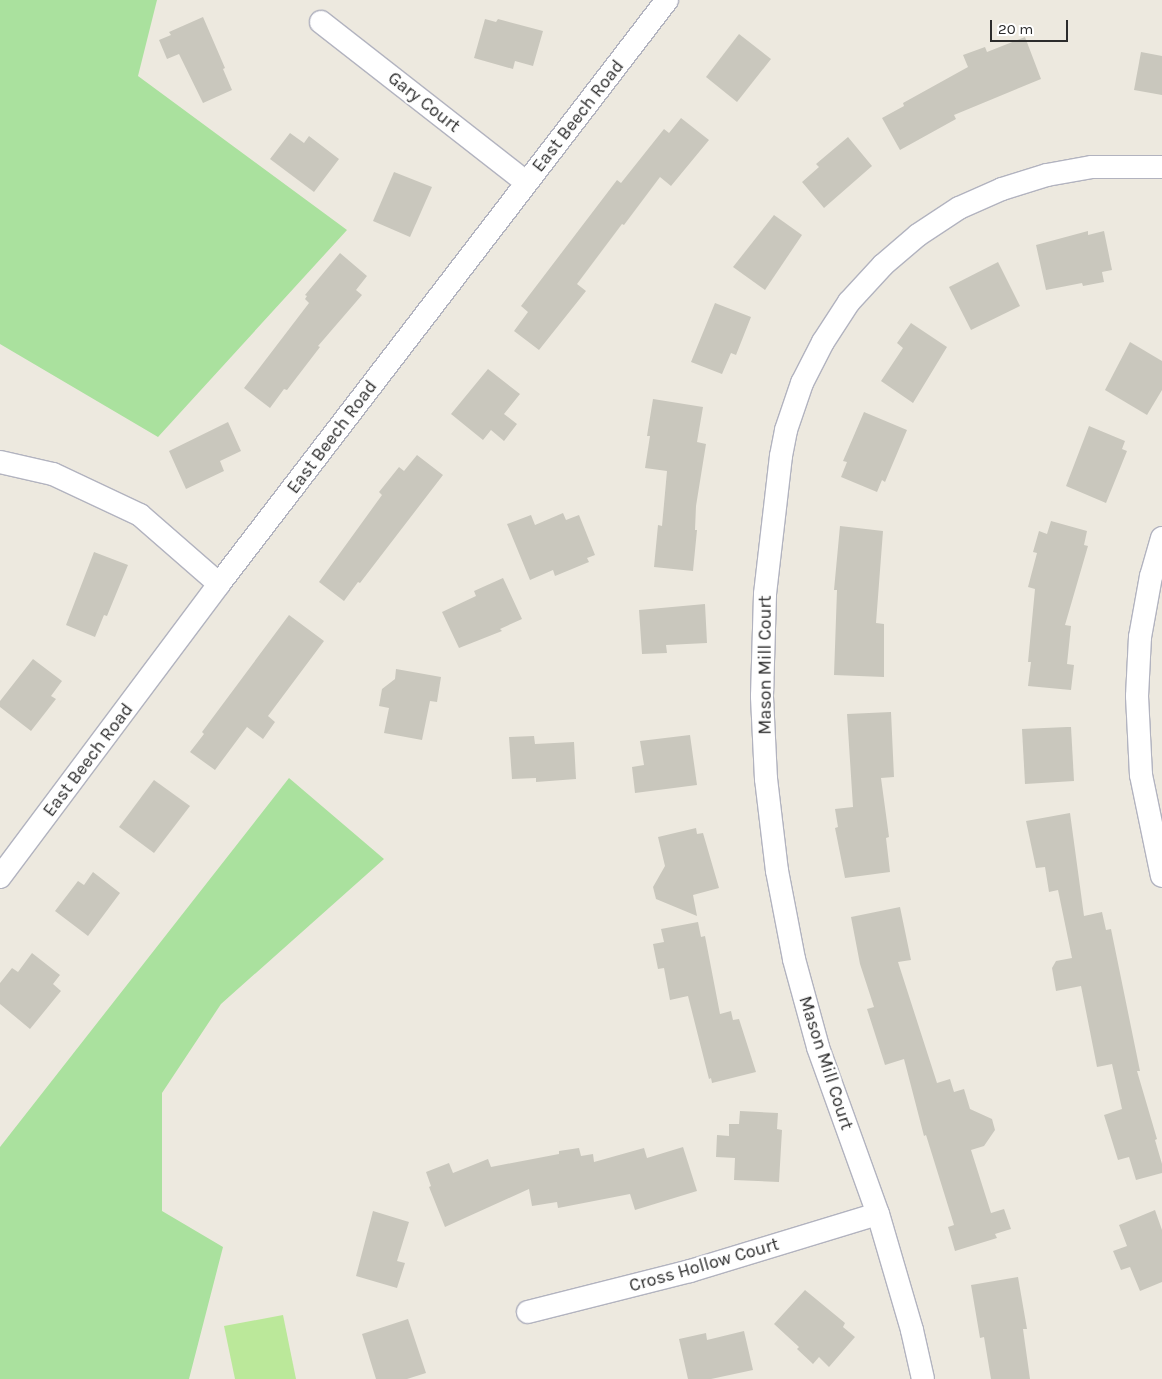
<!DOCTYPE html>
<style>
body{margin:0}
#map{position:relative;width:1162px;height:1379px;overflow:hidden;background:#ede9df;font-family:Karla,sans-serif}
div>[style]{position:absolute}
.green>*{inset:0;background:#aae19e}
.pitch>*{inset:0;background:#bbe89a}
.building>*{inset:0;background:#c9c7bd}
.roads{filter:drop-shadow(1px 0 #b2b3bf) drop-shadow(-1px 0 #b2b3bf) drop-shadow(0 1px #b2b3bf) drop-shadow(0 -1px #b2b3bf)}
.street>*{height:22px;margin:-11px;padding:0 11px;transform-origin:11px;border-radius:11px;background:#fff}
span{translate:-50% -50%;white-space:nowrap;text-align:center;line-height:1.15;-webkit-text-stroke:4.5px #fff;paint-order:stroke}
.street-label{font-size:18px;color:#2c2c2c}
.scale{position:absolute;left:990px;top:20px;width:78px;height:22px;box-sizing:border-box;border:2px solid #2c2c2c;border-top:0;padding-left:6px;font-size:15px;line-height:18px;white-space:nowrap;color:#2c2c2c;-webkit-text-stroke:4px #fff;paint-order:stroke}
</style>
<div id="map">
<div class="green">
<div style="clip-path:polygon(0 0,157px 0,138px 76px,347px 230px,158px 437px,0 344px)"></div>
<div style="clip-path:polygon(289px 778px,384px 859px,221px 1004px,162px 1093px,162px 1211px,223px 1247px,189px 1379px,0 1379px,0 1147px)"></div>
</div>
<div class="pitch">
<div style="clip-path:polygon(283px 1315px,296px 1379px,235px 1379px,224px 1326px)"></div>
</div>
<div class="building">
<div style="clip-path:polygon(203px 17px,225px 68px,223px 69px,232px 90px,203px 103px,179px 54px,167px 59px,159px 40px,171px 35px,169px 32px)"></div>
<div style="clip-path:polygon(485px 19px,496px 22px,498px 19px,543px 31px,533px 66px,515px 61px,513px 69px,474px 58px)"></div>
<div style="clip-path:polygon(739px 34px,771px 59px,737px 102px,706px 77px)"></div>
<div style="clip-path:polygon(1025px 37px,1041px 79px,954px 115px,956px 119px,900px 150px,882px 118px,904px 106px,903px 103px,968px 67px,963px 55px,985px 47px,987px 52px)"></div>
<div style="clip-path:polygon(1141px 52px,1162px 56px,1162px 95px,1134px 90px)"></div>
<div style="clip-path:polygon(681px 118px,709px 140px,671px 186px,660px 177px,624px 225px,622px 224px,577px 284px,586px 291px,539px 350px,514px 331px,528px 312px,521px 306px,617px 180px,621px 183px,664px 129px,669px 133px)"></div>
<div style="clip-path:polygon(290px 133px,304px 143px,309px 136px,339px 159px,314px 192px,270px 159px)"></div>
<div style="clip-path:polygon(848px 137px,872px 166px,824px 208px,802px 182px,819px 167px,816px 164px)"></div>
<div style="clip-path:polygon(394px 172px,432px 187px,410px 237px,373px 221px)"></div>
<div style="clip-path:polygon(774px 215px,802px 235px,765px 290px,733px 267px)"></div>
<div style="clip-path:polygon(1088px 231px,1088px 235px,1104px 231px,1112px 270px,1102px 272px,1104px 282px,1083px 286px,1082px 283px,1046px 290px,1036px 245px)"></div>
<div style="clip-path:polygon(340px 253px,367px 276px,356px 290px,362px 295px,318px 346px,320px 347px,287px 390px,284px 389px,270px 408px,244px 388px,309px 303px,305px 299px,307px 296px,305px 295px)"></div>
<div style="clip-path:polygon(998px 262px,1020px 306px,971px 330px,949px 287px)"></div>
<div style="clip-path:polygon(715px 303px,751px 317px,736px 355px,731px 353px,722px 374px,691px 362px)"></div>
<div style="clip-path:polygon(911px 323px,947px 347px,913px 403px,881px 381px,903px 348px,897px 343px)"></div>
<div style="clip-path:polygon(1130px 342px,1162px 361px,1162px 390px,1147px 415px,1105px 390px)"></div>
<div style="clip-path:polygon(488px 369px,520px 394px,504px 414px,517px 424px,504px 441px,491px 430px,483px 440px,451px 414px)"></div>
<div style="clip-path:polygon(653px 399px,703px 407px,697px 442px,706px 444px,696px 506px,695px 530px,697px 530px,693px 571px,654px 567px,658px 525px,662px 526px,667px 471px,645px 468px,650px 436px,647px 436px)"></div>
<div style="clip-path:polygon(864px 412px,907px 430px,885px 482px,882px 480px,877px 492px,841px 477px,847px 462px,843px 461px)"></div>
<div style="clip-path:polygon(228px 422px,241px 451px,220px 461px,224px 471px,186px 489px,169px 451px)"></div>
<div style="clip-path:polygon(1089px 426px,1125px 441px,1122px 449px,1127px 451px,1106px 503px,1066px 486px)"></div>
<div style="clip-path:polygon(417px 455px,443px 475px,360px 583px,358px 582px,344px 601px,319px 582px,382px 495px,379px 492px,399px 467px,404px 471px)"></div>
<div style="clip-path:polygon(563px 513px,566px 520px,579px 515px,595px 555px,587px 558px,589px 562px,555px 576px,553px 570px,530px 580px,507px 524px,531px 515px,535px 525px)"></div>
<div style="clip-path:polygon(1051px 521px,1087px 531px,1084px 545px,1088px 546px,1065px 625px,1071px 626px,1067px 664px,1074px 665px,1071px 690px,1028px 686px,1031px 662px,1028px 662px,1035px 589px,1028px 587px,1037px 553px,1033px 552px,1039px 531px,1047px 534px)"></div>
<div style="clip-path:polygon(840px 526px,883px 531px,876px 623px,884px 624px,884px 677px,834px 675px,837px 590px,834px 590px)"></div>
<div style="clip-path:polygon(94px 552px,128px 565px,107px 616px,104px 615px,95px 637px,66px 625px)"></div>
<div style="clip-path:polygon(503px 578px,522px 619px,500px 629px,502px 631px,459px 648px,442px 612px,476px 596px,474px 591px)"></div>
<div style="clip-path:polygon(705px 604px,707px 643px,666px 645px,667px 653px,642px 654px,639px 610px)"></div>
<div style="clip-path:polygon(289px 615px,324px 641px,268px 716px,275px 722px,263px 739px,247px 727px,215px 770px,190px 752px,204px 734px,202px 732px)"></div>
<div style="clip-path:polygon(33px 659px,62px 681px,51px 696px,56px 699px,31px 731px,0 707px,0 701px)"></div>
<div style="clip-path:polygon(396px 669px,441px 677px,437px 702px,430px 701px,422px 740px,384px 733px,389px 708px,379px 706px,382px 689px,395px 679px)"></div>
<div style="clip-path:polygon(891px 712px,894px 777px,881px 778px,889px 837px,886px 838px,890px 872px,845px 878px,835px 828px,838px 827px,835px 809px,853px 807px,847px 714px)"></div>
<div style="clip-path:polygon(1067px 727px,1071px 727px,1074px 781px,1025px 784px,1022px 729px)"></div>
<div style="clip-path:polygon(690px 735px,697px 785px,635px 793px,632px 767px,644px 765px,640px 741px)"></div>
<div style="clip-path:polygon(534px 736px,535px 744px,574px 742px,576px 779px,536px 782px,536px 778px,512px 779px,509px 737px)"></div>
<div style="clip-path:polygon(154px 780px,190px 806px,154px 853px,119px 827px)"></div>
<div style="clip-path:polygon(1070px 813px,1084px 916px,1102px 912px,1106px 930px,1111px 929px,1140px 1071px,1137px 1071px,1157px 1139px,1155px 1140px,1162px 1164px,1162px 1173px,1136px 1180px,1129px 1157px,1118px 1160px,1104px 1115px,1122px 1109px,1112px 1064px,1097px 1067px,1081px 986px,1056px 991px,1052px 968px,1056px 961px,1072px 958px,1058px 890px,1049px 892px,1045px 867px,1036px 868px,1026px 821px)"></div>
<div style="clip-path:polygon(696px 828px,697px 834px,703px 833px,719px 888px,693px 895px,697px 916px,656px 899px,653px 887px,665px 866px,658px 837px)"></div>
<div style="clip-path:polygon(93px 872px,120px 893px,88px 936px,55px 911px,78px 881px,84px 885px)"></div>
<div style="clip-path:polygon(900px 907px,911px 960px,898px 962px,937px 1083px,950px 1079px,954px 1092px,964px 1089px,970px 1109px,992px 1119px,995px 1130px,984px 1146px,971px 1150px,991px 1213px,1004px 1209px,1011px 1229px,995px 1234px,997px 1238px,955px 1251px,948px 1227px,954px 1225px,926px 1135px,924px 1136px,904px 1059px,885px 1065px,867px 1009px,874px 1007px,860px 964px,851px 917px)"></div>
<div style="clip-path:polygon(698px 922px,701px 937px,705px 936px,720px 1014px,731px 1011px,733px 1020px,739px 1019px,756px 1072px,712px 1083px,711px 1078px,709px 1079px,688px 996px,670px 1000px,664px 968px,658px 969px,653px 944px,664px 942px,661px 929px)"></div>
<div style="clip-path:polygon(32px 953px,60px 975px,53px 984px,61px 991px,30px 1029px,0 1004px,0 983px,12px 968px,18px 972px)"></div>
<div style="clip-path:polygon(740px 1111px,778px 1113px,777px 1129px,782px 1130px,779px 1182px,734px 1180px,735px 1158px,716px 1157px,717px 1135px,729px 1136px,729px 1124px,739px 1124px)"></div>
<div style="clip-path:polygon(683px 1147px,697px 1191px,635px 1210px,630px 1194px,558px 1208px,557px 1202px,532px 1206px,529px 1189px,445px 1227px,429px 1187px,431px 1186px,426px 1172px,449px 1163px,453px 1173px,488px 1159px,491px 1167px,559px 1154px,559px 1151px,579px 1148px,581px 1156px,593px 1154px,594px 1162px,644px 1148px,647px 1158px)"></div>
<div style="clip-path:polygon(1155px 1210px,1162px 1230px,1162px 1282px,1140px 1291px,1130px 1267px,1121px 1270px,1113px 1251px,1127px 1246px,1119px 1225px)"></div>
<div style="clip-path:polygon(373px 1211px,409px 1222px,397px 1261px,405px 1263px,397px 1288px,356px 1276px)"></div>
<div style="clip-path:polygon(1018px 1277px,1027px 1329px,1023px 1329px,1030px 1379px,991px 1379px,984px 1337px,980px 1338px,971px 1285px)"></div>
<div style="clip-path:polygon(805px 1290px,845px 1323px,843px 1327px,855px 1337px,829px 1367px,819px 1357px,813px 1364px,797px 1349px,799px 1347px,774px 1324px)"></div>
<div style="clip-path:polygon(408px 1319px,426px 1373px,407px 1379px,376px 1379px,362px 1334px)"></div>
<div style="clip-path:polygon(744px 1331px,753px 1370px,711px 1379px,688px 1379px,679px 1339px,706px 1333px,707px 1340px)"></div>
</div>
<div class="roads">
<div class="street">
<div style="left:321px;top:22px;width:260px;rotate:38deg"></div>
<div style="left:0;top:462px;width:54px;rotate:12.8deg"></div>
<div style="left:53px;top:474px;width:96px;rotate:25.2deg"></div>
<div style="left:140px;top:515px;width:105px;rotate:41.1deg"></div>
<div style="left:1162px;top:538px;width:40px;rotate:106deg"></div>
<div style="left:1151px;top:576px;width:62px;rotate:100.2deg"></div>
<div style="left:1140px;top:637px;width:59px;rotate:92.9deg"></div>
<div style="left:1137px;top:696px;width:79px;rotate:87.1deg"></div>
<div style="left:1141px;top:775px;width:103px;rotate:78.3deg"></div>
<div style="left:0;top:877px;width:366px;rotate:-53.2deg"></div>
<div style="left:219px;top:584px;width:736px;rotate:-52.51deg"></div>
<div style="left:528px;top:1312px;width:167px;rotate:-14.2deg"></div>
<div style="left:690px;top:1271px;width:196px;rotate:-16.9deg"></div>
<div style="left:923px;top:1379px;width:50px;rotate:-102.7deg"></div>
<div style="left:912px;top:1330px;width:121px;rotate:-106.3deg"></div>
<div style="left:878px;top:1214px;width:177px;rotate:-109.8deg"></div>
<div style="left:818px;top:1047px;width:91px;rotate:-105.3deg"></div>
<div style="left:794px;top:959px;width:90px;rotate:-100.9deg"></div>
<div style="left:777px;top:871px;width:93px;rotate:-96.8deg"></div>
<div style="left:766px;top:779px;width:83px;rotate:-92.8deg"></div>
<div style="left:762px;top:696px;width:102px;rotate:-88.3deg"></div>
<div style="left:765px;top:594px;width:139px;rotate:-83.4deg"></div>
<div style="left:781px;top:456px;width:26px;rotate:-79deg"></div>
<div style="left:786px;top:430px;width:50px;rotate:-71.2deg"></div>
<div style="left:802px;top:383px;width:46px;rotate:-62.9deg"></div>
<div style="left:823px;top:342px;width:48px;rotate:-57deg"></div>
<div style="left:849px;top:302px;width:50px;rotate:-47.4deg"></div>
<div style="left:883px;top:265px;width:46px;rotate:-40.6deg"></div>
<div style="left:918px;top:235px;width:49px;rotate:-33.4deg"></div>
<div style="left:959px;top:208px;width:47px;rotate:-23.8deg"></div>
<div style="left:1002px;top:189px;width:47px;rotate:-17.3deg"></div>
<div style="left:1047px;top:175px;width:46px;rotate:-10.1deg"></div>
<div style="left:1092px;top:167px;width:70px"></div>
</div>
</div>
<div class="street-label">
<span style="left:424px;top:102px;rotate:38deg">Gary Court</span>
<span style="left:578px;top:116px;rotate:-52deg">East Beech Road</span>
<span style="left:332px;top:437px;rotate:-53deg">East Beech Road</span>
<span style="left:765px;top:665px;rotate:-90deg">Mason Mill Court</span>
<span style="left:88px;top:760px;rotate:-53deg">East Beech Road</span>
<span style="left:826px;top:1063px;rotate:72deg">Mason Mill Court</span>
<span style="left:704px;top:1265px;rotate:-16deg">Cross Hollow Court</span>
</div>
<div class="scale">20 m</div>
</div>
